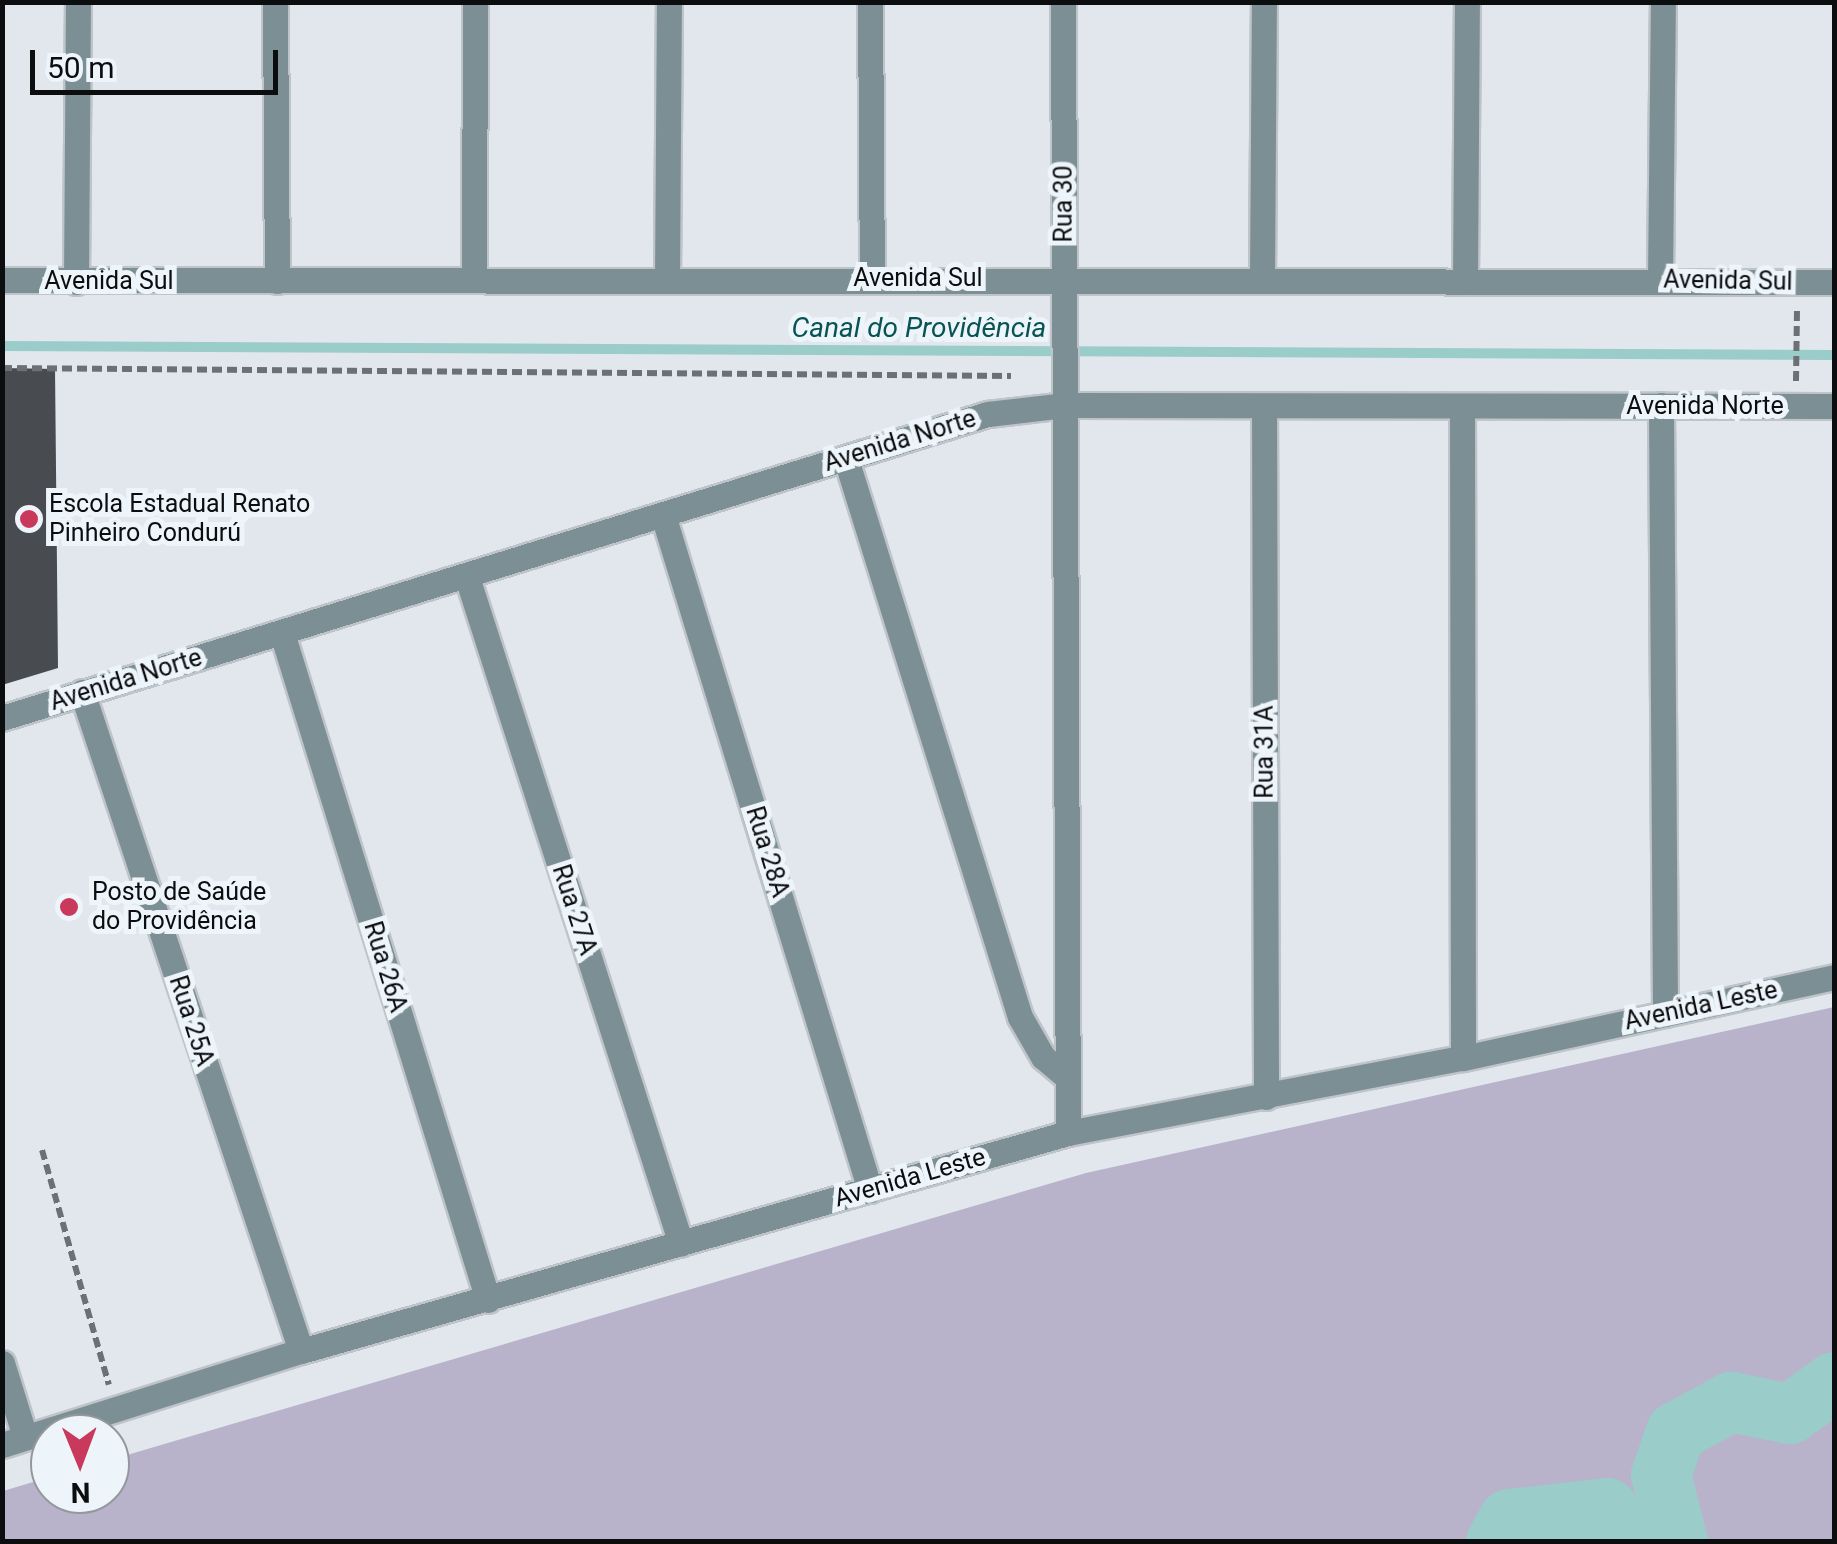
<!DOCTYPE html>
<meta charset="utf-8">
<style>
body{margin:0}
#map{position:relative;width:1837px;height:1544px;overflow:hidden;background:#e1e7ed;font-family:Roboto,sans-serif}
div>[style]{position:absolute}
.green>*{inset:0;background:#b8b3cb}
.stream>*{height:10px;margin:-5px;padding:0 5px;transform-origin:5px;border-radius:5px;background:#9accca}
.river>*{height:60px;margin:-30px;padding:0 30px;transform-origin:30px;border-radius:30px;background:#9accca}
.building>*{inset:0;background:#484b50}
.path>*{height:6px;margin-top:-3px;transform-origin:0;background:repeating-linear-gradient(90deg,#6c7074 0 10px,transparent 0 15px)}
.roads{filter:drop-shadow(2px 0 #bfc4c9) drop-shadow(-2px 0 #bfc4c9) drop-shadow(0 2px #bfc4c9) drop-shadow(0 -2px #bfc4c9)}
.minor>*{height:25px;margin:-12.5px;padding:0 12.5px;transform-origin:12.5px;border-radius:12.5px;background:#7c8f95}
.dots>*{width:28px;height:28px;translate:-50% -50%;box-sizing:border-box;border:5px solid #eef5fa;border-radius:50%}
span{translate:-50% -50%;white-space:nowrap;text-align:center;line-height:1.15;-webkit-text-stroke:10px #eef5fa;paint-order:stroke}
.street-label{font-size:25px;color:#0b0d0f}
.poi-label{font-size:25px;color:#0b0d0f}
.left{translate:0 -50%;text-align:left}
.water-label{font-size:28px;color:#085353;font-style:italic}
.frame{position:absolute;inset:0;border:5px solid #0b0d0f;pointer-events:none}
.north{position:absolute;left:30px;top:1414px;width:100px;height:100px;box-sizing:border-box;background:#eef5fa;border:2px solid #93989c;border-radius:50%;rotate:179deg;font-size:28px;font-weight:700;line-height:40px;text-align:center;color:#0b0d0f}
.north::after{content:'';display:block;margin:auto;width:35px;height:45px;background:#c9395c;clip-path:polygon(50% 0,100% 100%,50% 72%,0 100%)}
.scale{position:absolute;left:30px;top:50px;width:248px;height:45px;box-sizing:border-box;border:5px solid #0b0d0f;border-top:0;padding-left:12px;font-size:30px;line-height:35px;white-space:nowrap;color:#0b0d0f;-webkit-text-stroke:8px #eef5fa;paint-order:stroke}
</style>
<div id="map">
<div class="green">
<div style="clip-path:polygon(1834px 1007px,1834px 1541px,3px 1541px,3px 1491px,50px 1477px,50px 1494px,110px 1494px,110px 1460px,1086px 1173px)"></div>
</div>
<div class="stream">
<div style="left:2px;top:346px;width:1832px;rotate:0.28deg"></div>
</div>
<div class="river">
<div style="left:1496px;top:1542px;width:26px;rotate:-61deg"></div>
<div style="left:1509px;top:1519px;width:99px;rotate:-6.4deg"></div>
<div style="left:1607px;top:1508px;width:43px;rotate:52.6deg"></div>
<div style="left:1678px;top:1542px;width:69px;rotate:-104.2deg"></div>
<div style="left:1661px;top:1475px;width:46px;rotate:-70.8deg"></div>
<div style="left:1676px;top:1432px;width:63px;rotate:-28.6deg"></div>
<div style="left:1731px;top:1402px;width:60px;rotate:11.5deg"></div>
<div style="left:1790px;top:1414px;width:54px;rotate:-36deg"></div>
</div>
<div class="building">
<div style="clip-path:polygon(2px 368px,55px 369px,58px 668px,2px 685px)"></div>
</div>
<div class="path">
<div style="left:2px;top:368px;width:1009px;rotate:0.45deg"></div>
<div style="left:1796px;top:381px;width:73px;rotate:-89.2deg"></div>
<div style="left:42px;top:1150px;width:244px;rotate:74.1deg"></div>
</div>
<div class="roads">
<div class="minor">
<div style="left:275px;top:2px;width:279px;rotate:89.6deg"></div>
<div style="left:870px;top:2px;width:276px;rotate:89.6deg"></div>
<div style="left:1063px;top:2px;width:1131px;rotate:89.75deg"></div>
<div style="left:474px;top:278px;width:276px;rotate:-89.8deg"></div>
<div style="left:667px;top:278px;width:276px;rotate:-89.6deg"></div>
<div style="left:1262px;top:278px;width:276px;rotate:-89.6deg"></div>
<div style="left:2px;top:280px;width:1832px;rotate:0.06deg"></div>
<div style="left:1465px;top:280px;width:278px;rotate:-89.6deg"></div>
<div style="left:1660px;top:280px;width:278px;rotate:-89.4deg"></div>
<div style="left:76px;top:282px;width:280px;rotate:-89.6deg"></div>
<div style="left:1661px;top:405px;width:609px;rotate:89.62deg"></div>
<div style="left:1264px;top:406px;width:691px;rotate:89.83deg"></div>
<div style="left:1462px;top:406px;width:652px;rotate:89.91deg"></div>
<div style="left:846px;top:459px;width:584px;rotate:72.68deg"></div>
<div style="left:1020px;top:1017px;width:46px;rotate:60.1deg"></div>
<div style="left:1043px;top:1057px;width:30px;rotate:40deg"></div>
<div style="left:663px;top:515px;width:706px;rotate:72.95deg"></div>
<div style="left:467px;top:577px;width:700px;rotate:72.21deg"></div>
<div style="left:282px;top:633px;width:698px;rotate:72.84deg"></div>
<div style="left:82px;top:692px;width:694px;rotate:71.62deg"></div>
<div style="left:2px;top:718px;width:1032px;rotate:-17.14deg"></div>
<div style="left:988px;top:414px;width:79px;rotate:-6.6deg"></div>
<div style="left:1066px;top:405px;width:768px;rotate:0.07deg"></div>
<div style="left:2px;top:1363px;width:77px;rotate:72.7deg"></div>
<div style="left:2px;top:1445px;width:313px;rotate:-17.5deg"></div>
<div style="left:301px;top:1351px;width:797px;rotate:-15.87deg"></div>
<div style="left:1068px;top:1133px;width:402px;rotate:-10.8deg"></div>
<div style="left:1463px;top:1058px;width:380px;rotate:-12.3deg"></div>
</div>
</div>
<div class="dots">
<div style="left:29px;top:519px;background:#c9395c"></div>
<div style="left:69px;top:907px;background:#c9395c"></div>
</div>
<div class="street-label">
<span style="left:1064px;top:204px;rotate:-90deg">Rua 30</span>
<span style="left:918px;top:278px">Avenida Sul</span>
<span style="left:109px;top:281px">Avenida Sul</span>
<span style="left:1728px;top:281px;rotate:1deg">Avenida Sul</span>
<span style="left:1705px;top:406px">Avenida Norte</span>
<span style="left:900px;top:441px;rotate:-17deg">Avenida Norte</span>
<span style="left:126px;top:680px;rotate:-17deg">Avenida Norte</span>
<span style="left:1265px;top:752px;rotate:-90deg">Rua 31A</span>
<span style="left:767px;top:852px;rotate:73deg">Rua 28A</span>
<span style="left:574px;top:910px;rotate:72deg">Rua 27A</span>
<span style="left:385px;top:967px;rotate:73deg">Rua 26A</span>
<span style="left:1701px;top:1006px;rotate:-12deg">Avenida Leste</span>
<span style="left:191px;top:1021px;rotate:72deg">Rua 25A</span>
<span style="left:910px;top:1178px;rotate:-16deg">Avenida Leste</span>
</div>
<div class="poi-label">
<span class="left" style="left:49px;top:519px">Escola Estadual Renato<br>Pinheiro Condurú</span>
<span class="left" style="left:92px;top:907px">Posto de Saúde<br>do Providência</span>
</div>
<div class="water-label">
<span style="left:919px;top:328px">Canal do Providência</span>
</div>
<div class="frame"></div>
<div class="north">N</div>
<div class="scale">50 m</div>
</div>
